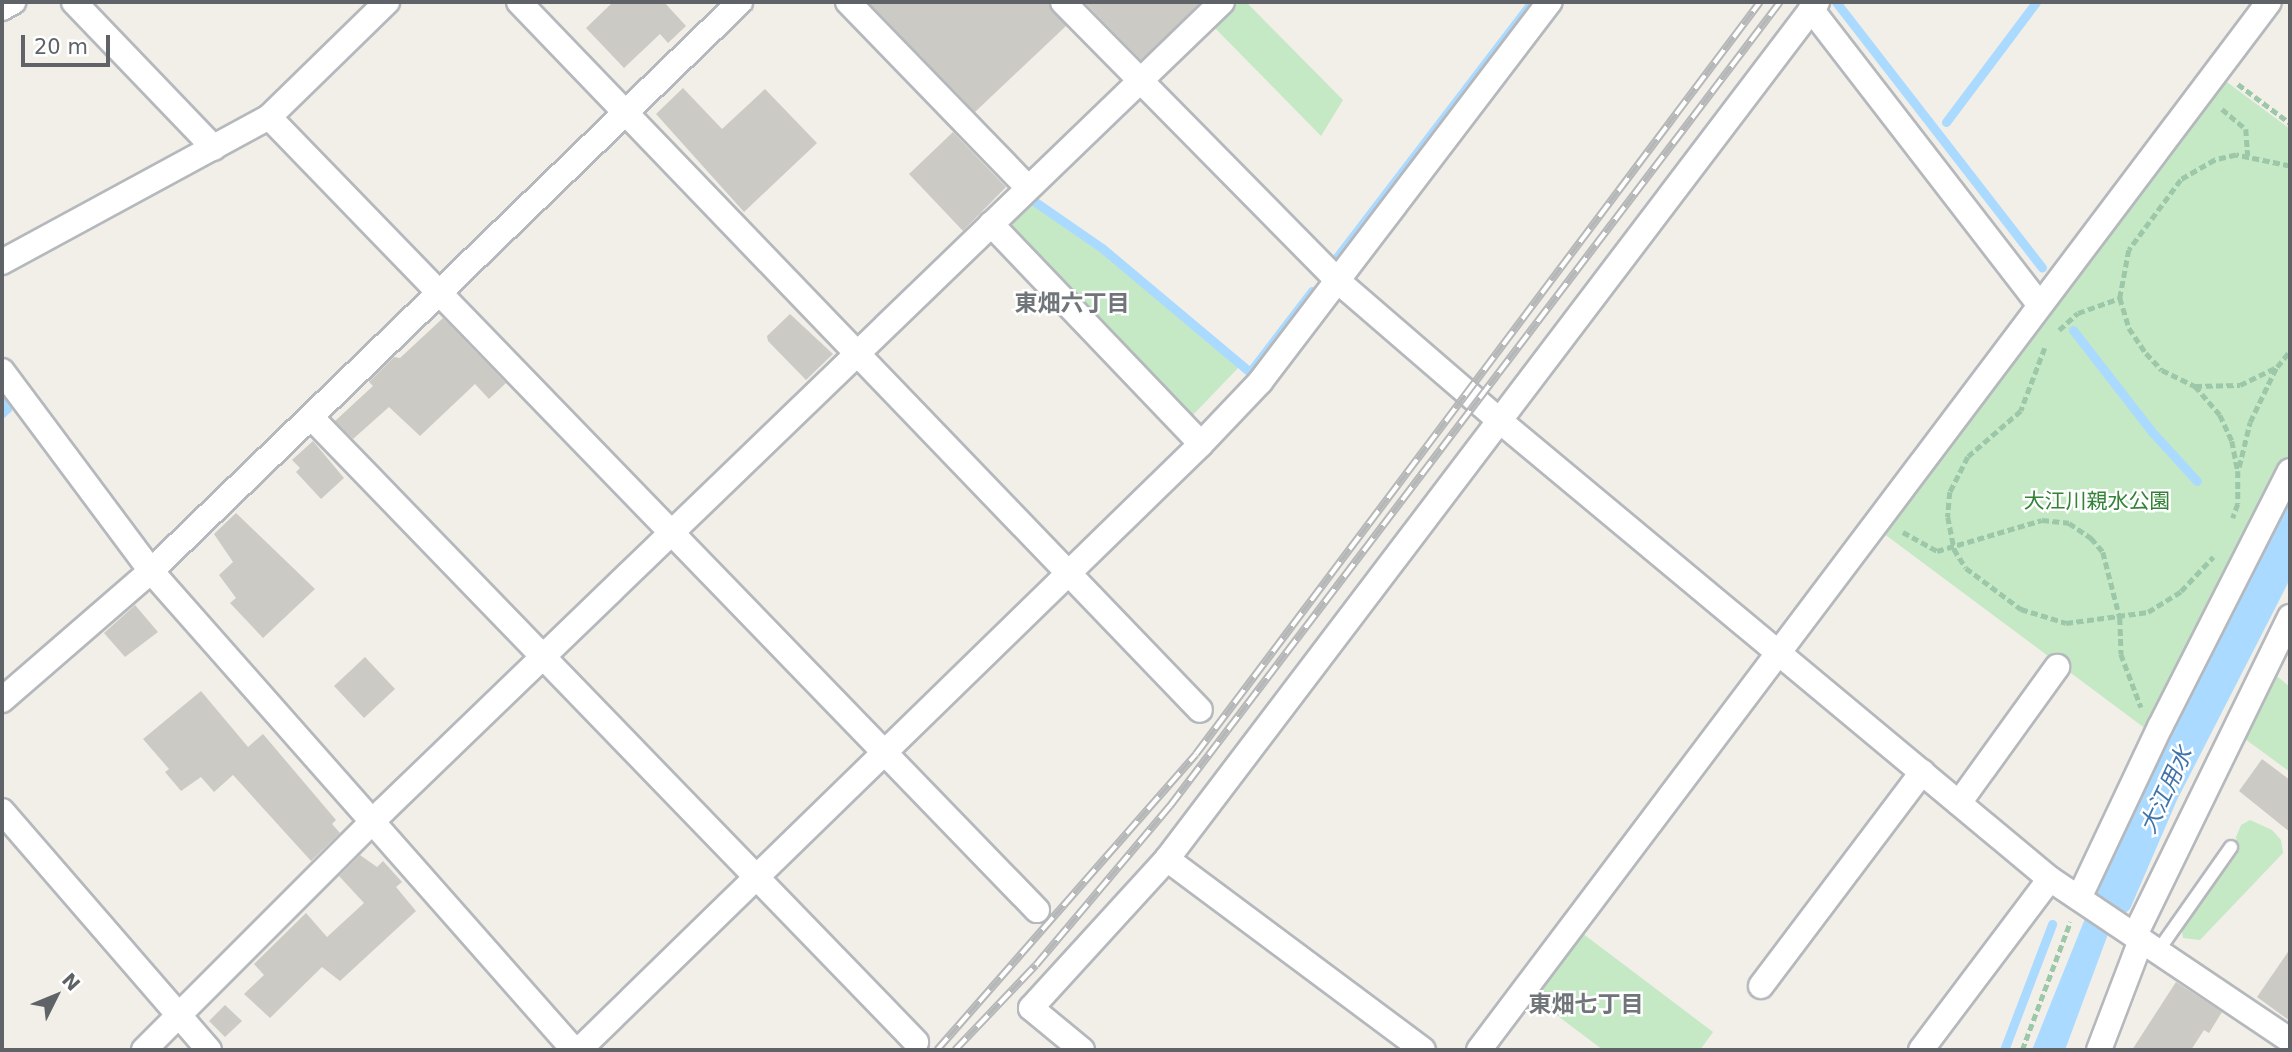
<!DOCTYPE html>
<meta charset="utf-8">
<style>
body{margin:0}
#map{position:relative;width:2292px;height:1052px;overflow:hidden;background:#f1efe8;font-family:"DejaVu Sans","Noto Sans JP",sans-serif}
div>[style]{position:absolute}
.green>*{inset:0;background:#c5e8c5}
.water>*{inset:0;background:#aadaff}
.stream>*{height:9px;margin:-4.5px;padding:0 4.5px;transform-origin:4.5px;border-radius:4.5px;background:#aadaff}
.building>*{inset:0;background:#cccac5}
.path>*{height:4.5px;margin-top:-2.25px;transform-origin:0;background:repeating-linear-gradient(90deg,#9cc7a9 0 7px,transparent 0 10.5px)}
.roads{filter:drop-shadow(2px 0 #b5b8bc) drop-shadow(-2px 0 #b5b8bc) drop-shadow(0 2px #b5b8bc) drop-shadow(0 -2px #b5b8bc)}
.lane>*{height:12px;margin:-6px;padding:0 6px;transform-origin:6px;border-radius:6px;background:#fff}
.street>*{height:24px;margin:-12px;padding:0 12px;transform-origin:12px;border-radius:12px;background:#fff}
.rail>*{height:8px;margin-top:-4px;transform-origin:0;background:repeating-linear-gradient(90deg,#fff 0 16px,#b6b7b8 0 32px);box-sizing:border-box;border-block:2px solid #b6b7b8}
span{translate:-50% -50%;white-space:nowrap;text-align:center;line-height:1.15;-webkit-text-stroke:5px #fff;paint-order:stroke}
.park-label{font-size:21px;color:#348238}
.neighbourhood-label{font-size:23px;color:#70757a;font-weight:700}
.water-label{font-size:23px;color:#4174aa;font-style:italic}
.frame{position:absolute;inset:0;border:4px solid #5f6368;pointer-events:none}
.north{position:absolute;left:21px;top:961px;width:70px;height:70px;-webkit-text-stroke:5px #fff;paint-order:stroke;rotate:47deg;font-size:19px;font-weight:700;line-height:28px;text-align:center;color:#5f6368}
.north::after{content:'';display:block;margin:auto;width:24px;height:32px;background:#5f6368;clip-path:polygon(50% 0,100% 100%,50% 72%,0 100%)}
.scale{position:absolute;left:21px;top:35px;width:89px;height:32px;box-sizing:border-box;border:4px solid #5f6368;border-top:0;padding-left:9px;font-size:21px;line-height:24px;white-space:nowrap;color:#5f6368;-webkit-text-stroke:5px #fff;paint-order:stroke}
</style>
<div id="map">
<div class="green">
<div style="clip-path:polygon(1234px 2px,1246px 2px,1343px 100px,1321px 136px,1211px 24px)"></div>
<div style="clip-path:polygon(2224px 80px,2290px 129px,2290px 457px,2150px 732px,1883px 533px)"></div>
<div style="clip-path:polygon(1029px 201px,1100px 249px,1239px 367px,1190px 418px,1000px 223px)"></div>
<div style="clip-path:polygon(2273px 673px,2290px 687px,2290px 772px,2241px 736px)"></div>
<div style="clip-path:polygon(2250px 820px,2272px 830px,2281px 840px,2283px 853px,2200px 940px,2183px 938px,2181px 925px,2238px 850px,2236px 837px,2241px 825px)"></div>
<div style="clip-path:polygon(1582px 933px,1713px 1032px,1700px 1050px,1603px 1050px,1534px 998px)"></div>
</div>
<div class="water">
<div style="clip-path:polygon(2290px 492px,2290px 579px,2177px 800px,2130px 909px,2111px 926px,2065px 1050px,2032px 1050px,2136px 792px)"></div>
</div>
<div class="stream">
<div style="left:1836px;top:2px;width:336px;rotate:52.2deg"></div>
<div style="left:1946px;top:122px;width:150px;rotate:-53.1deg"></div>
<div style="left:1031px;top:199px;width:86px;rotate:34.6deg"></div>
<div style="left:1102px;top:248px;width:193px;rotate:40deg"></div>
<div style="left:1250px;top:372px;width:102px;rotate:-52.6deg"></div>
<div style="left:1334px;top:261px;width:326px;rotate:-52.6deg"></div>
<div style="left:2073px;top:330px;width:130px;rotate:52.2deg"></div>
<div style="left:2153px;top:433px;width:65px;rotate:47.5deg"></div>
<div style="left:2px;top:401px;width:9px;rotate:54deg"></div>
<div style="left:7px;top:408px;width:7px;rotate:135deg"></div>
<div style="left:2004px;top:1050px;width:135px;rotate:-69.1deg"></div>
</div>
<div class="building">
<div style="clip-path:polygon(613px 2px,664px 2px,686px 26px,668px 43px,660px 34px,624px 68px,586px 28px)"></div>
<div style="clip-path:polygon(868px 2px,1049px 2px,1066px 26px,975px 112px)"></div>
<div style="clip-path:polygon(1084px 2px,1201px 2px,1141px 60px)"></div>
<div style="clip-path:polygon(683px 88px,722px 129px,765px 89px,817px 143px,744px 212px,656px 114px)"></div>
<div style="clip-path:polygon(953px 132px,1006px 187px,963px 231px,909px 174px)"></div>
<div style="clip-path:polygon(790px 314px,833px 354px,806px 380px,768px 341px,767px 336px)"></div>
<div style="clip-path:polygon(443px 318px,506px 383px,489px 399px,475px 384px,420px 436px,389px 407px,353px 439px,335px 421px,373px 386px,369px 382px,394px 357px,400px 358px)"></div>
<div style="clip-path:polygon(313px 441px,344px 478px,321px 499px,296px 472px,300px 468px,292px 460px)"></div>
<div style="clip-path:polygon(236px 513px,315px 589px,263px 638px,230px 603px,236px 598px,219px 575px,233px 562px,214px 534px)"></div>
<div style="clip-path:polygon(135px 605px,158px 632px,125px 657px,104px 633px)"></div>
<div style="clip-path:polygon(365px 657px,395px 689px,364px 718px,334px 686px)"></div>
<div style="clip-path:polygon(201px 691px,248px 747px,263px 734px,336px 820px,332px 824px,340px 833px,311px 861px,233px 775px,214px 792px,201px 777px,181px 791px,165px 772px,169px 769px,143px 739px)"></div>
<div style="clip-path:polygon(2262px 759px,2290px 780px,2290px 832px,2239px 791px)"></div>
<div style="clip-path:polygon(360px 855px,377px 867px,383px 861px,402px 882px,396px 887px,416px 911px,340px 981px,322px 967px,270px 1018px,244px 994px,264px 975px,254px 964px,306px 913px,327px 937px,364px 903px,339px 876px)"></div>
<div style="clip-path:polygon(2290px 949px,2290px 1021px,2257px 997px)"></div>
<div style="clip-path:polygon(2176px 982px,2222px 1012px,2209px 1033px,2204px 1030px,2191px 1050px,2132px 1050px)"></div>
<div style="clip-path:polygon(225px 1005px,242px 1021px,225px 1037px,209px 1021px)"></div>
</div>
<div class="path">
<div style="left:2238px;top:84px;width:65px;rotate:36.9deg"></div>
<div style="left:2222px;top:109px;width:31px;rotate:40deg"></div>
<div style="left:2246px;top:129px;width:27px;rotate:86deg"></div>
<div style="left:2290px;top:166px;width:55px;rotate:-168.5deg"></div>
<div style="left:2236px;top:155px;width:22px;rotate:167deg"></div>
<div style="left:2215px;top:160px;width:39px;rotate:150deg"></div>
<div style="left:2181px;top:180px;width:87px;rotate:126.6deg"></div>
<div style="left:2129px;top:250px;width:49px;rotate:100.6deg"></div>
<div style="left:2120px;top:298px;width:31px;rotate:73deg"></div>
<div style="left:2129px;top:328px;width:30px;rotate:56deg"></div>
<div style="left:2146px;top:353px;width:23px;rotate:47deg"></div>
<div style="left:2162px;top:370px;width:37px;rotate:26deg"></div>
<div style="left:2195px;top:386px;width:45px;rotate:-1.3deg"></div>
<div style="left:2240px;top:385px;width:41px;rotate:-25.9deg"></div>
<div style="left:2277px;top:367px;width:21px;rotate:-51deg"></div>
<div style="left:2059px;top:330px;width:25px;rotate:-42deg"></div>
<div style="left:2078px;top:313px;width:45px;rotate:-19.7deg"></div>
<div style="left:2045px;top:348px;width:67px;rotate:110.9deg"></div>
<div style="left:2021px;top:411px;width:70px;rotate:139deg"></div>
<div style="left:1968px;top:457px;width:39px;rotate:117deg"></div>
<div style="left:1950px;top:492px;width:25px;rotate:95deg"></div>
<div style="left:1948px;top:517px;width:33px;rotate:79deg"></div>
<div style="left:1954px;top:549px;width:22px;rotate:58deg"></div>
<div style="left:1966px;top:568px;width:69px;rotate:36.7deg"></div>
<div style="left:2021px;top:609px;width:47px;rotate:17.3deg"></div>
<div style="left:2066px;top:623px;width:83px;rotate:-7.6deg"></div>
<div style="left:2148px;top:612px;width:39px;rotate:-32deg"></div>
<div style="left:2181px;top:591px;width:47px;rotate:-46.7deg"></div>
<div style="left:2195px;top:386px;width:38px;rotate:49deg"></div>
<div style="left:2220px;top:415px;width:29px;rotate:65deg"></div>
<div style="left:2232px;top:441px;width:31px;rotate:79deg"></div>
<div style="left:2238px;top:471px;width:33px;rotate:90deg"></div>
<div style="left:2238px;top:504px;width:15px;rotate:110deg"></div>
<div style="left:2239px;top:467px;width:46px;rotate:-76.3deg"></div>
<div style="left:2250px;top:422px;width:60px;rotate:-64.3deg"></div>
<div style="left:1903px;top:532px;width:39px;rotate:29deg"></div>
<div style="left:1937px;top:551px;width:109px;rotate:-16.4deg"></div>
<div style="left:2042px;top:520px;width:27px;rotate:6deg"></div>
<div style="left:2069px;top:523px;width:27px;rotate:34deg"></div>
<div style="left:2091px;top:538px;width:18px;rotate:49deg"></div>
<div style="left:2103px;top:552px;width:68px;rotate:75.6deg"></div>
<div style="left:2120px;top:618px;width:36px;rotate:88deg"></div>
<div style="left:2121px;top:654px;width:57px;rotate:69.3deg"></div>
<div style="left:2022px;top:1050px;width:137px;rotate:-69.4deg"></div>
</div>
<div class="roads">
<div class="lane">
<div style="left:2158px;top:951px;width:127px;rotate:-54.9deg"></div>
</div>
<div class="street">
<div style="left:74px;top:2px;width:202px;rotate:46.2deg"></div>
<div style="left:519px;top:2px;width:982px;rotate:46.11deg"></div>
<div style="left:848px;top:2px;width:259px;rotate:45.9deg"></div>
<div style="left:1063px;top:2px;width:393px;rotate:45.4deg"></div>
<div style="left:1339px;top:282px;width:213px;rotate:40.8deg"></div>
<div style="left:1500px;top:421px;width:716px;rotate:39.79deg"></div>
<div style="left:2050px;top:879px;width:289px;rotate:33.9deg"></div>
<div style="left:2px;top:8px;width:13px;rotate:-29deg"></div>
<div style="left:1811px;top:9px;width:373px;rotate:52.3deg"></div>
<div style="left:269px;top:117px;width:1104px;rotate:45.92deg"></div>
<div style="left:991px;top:224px;width:304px;rotate:46.3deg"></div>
<div style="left:2px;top:262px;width:304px;rotate:-28.5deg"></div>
<div style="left:269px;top:117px;width:165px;rotate:-44.3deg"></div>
<div style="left:2px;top:371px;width:249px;rotate:53.3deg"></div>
<div style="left:151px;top:571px;width:639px;rotate:48.55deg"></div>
<div style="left:311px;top:417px;width:870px;rotate:45.93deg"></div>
<div style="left:2px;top:700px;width:197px;rotate:-40.9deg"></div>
<div style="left:151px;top:571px;width:819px;rotate:-44.01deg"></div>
<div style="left:1959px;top:803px;width:168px;rotate:-54.2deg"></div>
<div style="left:2px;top:811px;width:316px;rotate:49.1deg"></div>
<div style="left:1167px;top:859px;width:319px;rotate:36.7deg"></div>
<div style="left:2079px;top:898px;width:189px;rotate:-64.7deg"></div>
<div style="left:2160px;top:727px;width:287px;rotate:-63.1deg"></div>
<div style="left:2135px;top:935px;width:354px;rotate:-64deg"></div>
<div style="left:1761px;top:986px;width:268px;rotate:-53deg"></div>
<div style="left:144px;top:1050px;width:339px;rotate:-45deg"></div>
<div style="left:384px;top:810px;width:1164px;rotate:-43.96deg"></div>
<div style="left:579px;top:1050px;width:868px;rotate:-44.25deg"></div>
<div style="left:1201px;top:444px;width:86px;rotate:-46.4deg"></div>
<div style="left:1260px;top:382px;width:478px;rotate:-52.7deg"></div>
<div style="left:1082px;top:1050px;width:66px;rotate:-140.5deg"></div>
<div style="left:1031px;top:1008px;width:202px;rotate:-47.6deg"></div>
<div style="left:1167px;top:859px;width:1076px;rotate:-52.82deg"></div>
<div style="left:1479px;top:1050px;width:1312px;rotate:-52.99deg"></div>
<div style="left:1921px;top:1050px;width:214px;rotate:-53deg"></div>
<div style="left:2099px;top:1050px;width:118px;rotate:-69.1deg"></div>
</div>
</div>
<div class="rail">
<div style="left:937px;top:1050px;width:393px;rotate:-48.8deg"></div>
<div style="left:1196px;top:754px;width:940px;rotate:-53.13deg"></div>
<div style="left:955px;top:1050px;width:117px;rotate:-46.4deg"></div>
<div style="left:1036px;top:965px;width:208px;rotate:-49.9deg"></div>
<div style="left:1170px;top:806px;width:1009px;rotate:-52.81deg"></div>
</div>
<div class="park-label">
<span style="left:2097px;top:501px">大江川親水公園</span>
</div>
<div class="neighbourhood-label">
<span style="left:1072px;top:303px">東畑六丁目</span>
<span style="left:1586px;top:1004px">東畑七丁目</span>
</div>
<div class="water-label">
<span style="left:2166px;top:790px;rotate:-65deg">大江用水</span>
</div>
<div class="frame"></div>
<div class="north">N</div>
<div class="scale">20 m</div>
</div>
